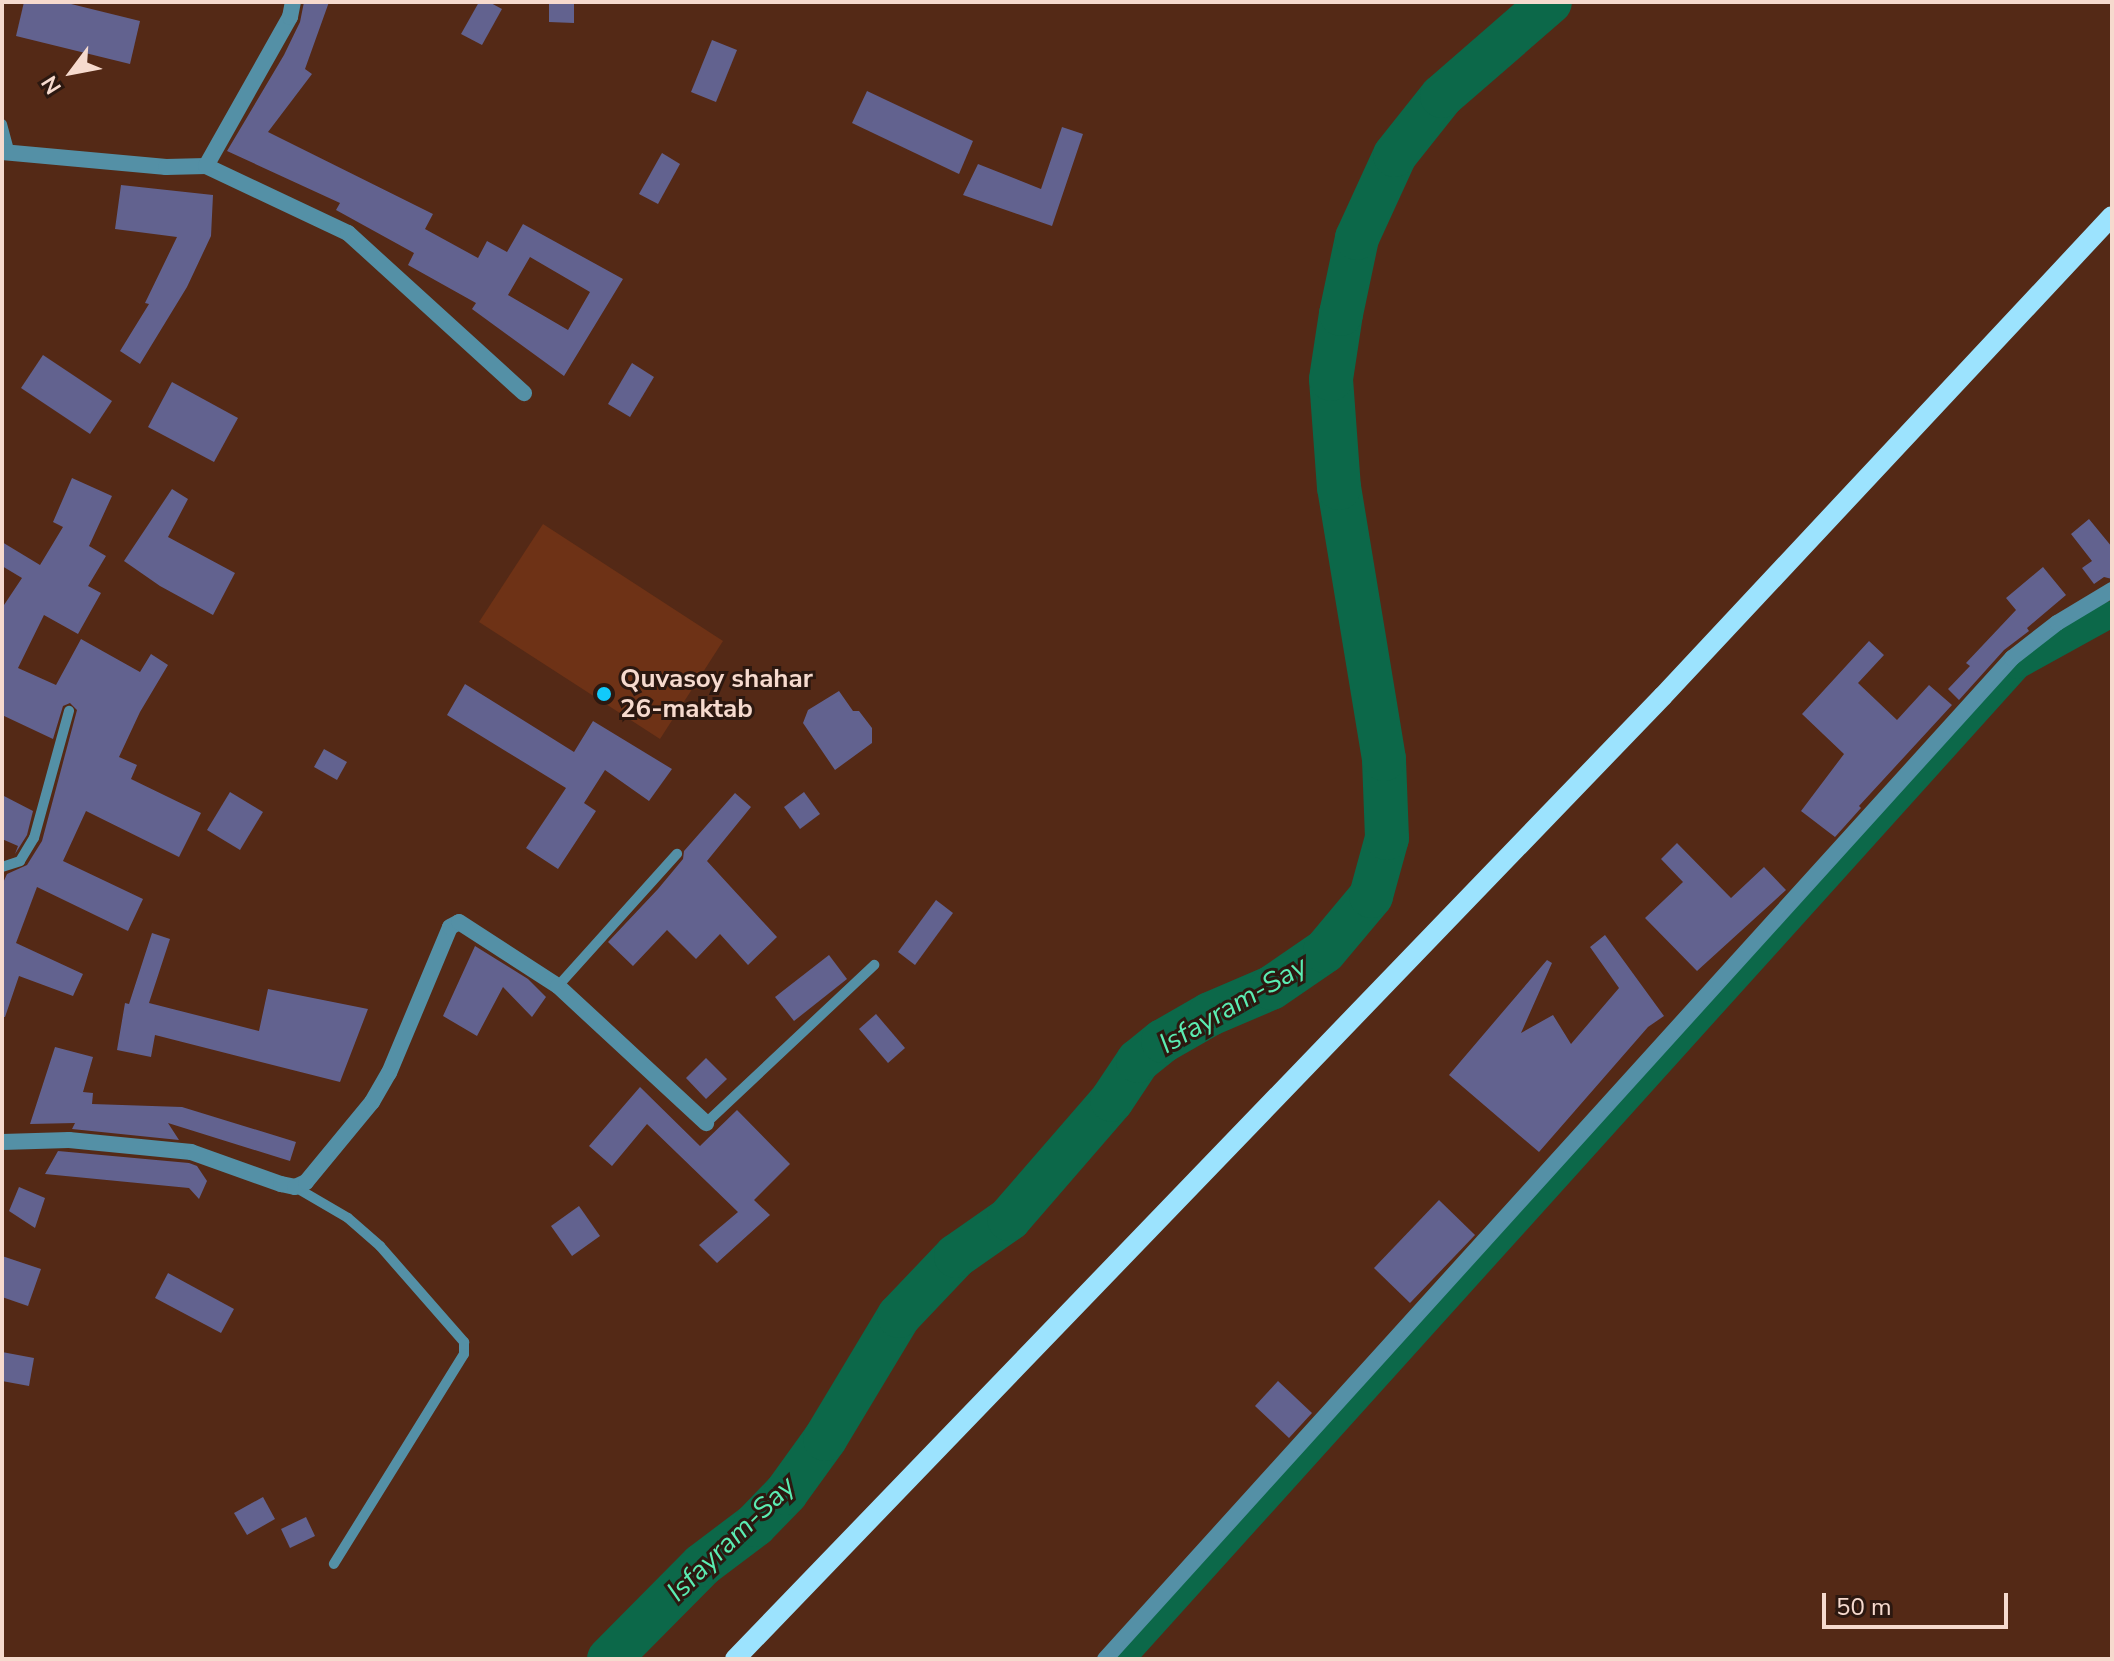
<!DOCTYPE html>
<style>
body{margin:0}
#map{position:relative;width:2114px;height:1661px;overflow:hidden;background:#542916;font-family:"Nunito Sans",sans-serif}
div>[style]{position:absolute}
.green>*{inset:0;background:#6e3216}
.canal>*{height:26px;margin:-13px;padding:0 13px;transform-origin:13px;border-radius:13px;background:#0c6849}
.river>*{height:44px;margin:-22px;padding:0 22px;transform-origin:22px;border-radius:22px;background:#0c6849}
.building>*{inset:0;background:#62628f}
.service>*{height:10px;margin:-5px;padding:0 5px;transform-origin:5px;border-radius:5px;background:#5490a6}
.minor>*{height:16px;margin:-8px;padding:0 8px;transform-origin:8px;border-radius:8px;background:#5490a6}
.primary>*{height:20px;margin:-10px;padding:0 10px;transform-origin:10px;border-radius:10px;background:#9ce3fe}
.dots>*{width:22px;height:22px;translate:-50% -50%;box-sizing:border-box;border:4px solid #2c1810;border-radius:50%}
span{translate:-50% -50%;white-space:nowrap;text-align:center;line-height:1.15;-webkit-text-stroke:6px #2c1810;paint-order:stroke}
.poi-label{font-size:26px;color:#f6dace;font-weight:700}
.left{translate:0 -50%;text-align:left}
.water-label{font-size:28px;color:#5becb2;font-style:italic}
.frame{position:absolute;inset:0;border:4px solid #f6dace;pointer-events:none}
.north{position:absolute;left:32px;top:32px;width:80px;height:80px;-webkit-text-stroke:6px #2c1810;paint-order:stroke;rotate:238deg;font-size:22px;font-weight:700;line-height:32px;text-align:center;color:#f6dace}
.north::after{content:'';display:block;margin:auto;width:28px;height:36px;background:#f6dace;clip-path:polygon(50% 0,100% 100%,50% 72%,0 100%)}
.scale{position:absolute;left:1822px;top:1593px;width:186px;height:36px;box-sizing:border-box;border:4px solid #f6dace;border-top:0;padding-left:10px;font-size:24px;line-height:28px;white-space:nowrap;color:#f6dace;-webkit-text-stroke:6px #2c1810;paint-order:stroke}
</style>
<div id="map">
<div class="green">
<div style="clip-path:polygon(543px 524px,723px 641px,660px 739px,479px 622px)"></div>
</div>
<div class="canal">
<div style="left:1122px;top:1659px;width:1337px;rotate:-47.94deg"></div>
<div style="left:2018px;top:666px;width:107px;rotate:-29deg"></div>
</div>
<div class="river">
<div style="left:609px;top:1659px;width:132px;rotate:-45.3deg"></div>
<div style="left:702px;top:1565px;width:66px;rotate:-37deg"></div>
<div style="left:755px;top:1525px;width:45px;rotate:-45.9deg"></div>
<div style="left:786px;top:1493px;width:67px;rotate:-54.2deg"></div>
<div style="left:825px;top:1439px;width:144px;rotate:-59deg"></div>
<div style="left:899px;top:1316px;width:83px;rotate:-46.5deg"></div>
<div style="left:956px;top:1256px;width:65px;rotate:-34.9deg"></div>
<div style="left:1009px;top:1219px;width:157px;rotate:-49.1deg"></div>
<div style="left:1112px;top:1100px;width:47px;rotate:-56.3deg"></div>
<div style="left:1138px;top:1061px;width:32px;rotate:-39deg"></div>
<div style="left:1163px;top:1041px;width:54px;rotate:-29.9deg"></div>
<div style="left:1210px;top:1014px;width:66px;rotate:-23.1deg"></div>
<div style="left:1271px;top:988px;width:65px;rotate:-34.4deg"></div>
<div style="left:1325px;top:951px;width:72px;rotate:-50.1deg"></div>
<div style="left:1371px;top:896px;width:60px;rotate:-74.6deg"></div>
<div style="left:1387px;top:838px;width:79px;rotate:-92.2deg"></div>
<div style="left:1384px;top:759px;width:275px;rotate:-99.4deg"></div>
<div style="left:1339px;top:488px;width:109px;rotate:-94.2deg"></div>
<div style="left:1331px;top:379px;width:66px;rotate:-81.3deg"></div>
<div style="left:1341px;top:314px;width:78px;rotate:-78.1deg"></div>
<div style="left:1357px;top:238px;width:91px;rotate:-65.4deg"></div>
<div style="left:1395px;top:155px;width:75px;rotate:-51.5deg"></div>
<div style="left:1442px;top:96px;width:143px;rotate:-41deg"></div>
</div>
<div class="building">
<div style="clip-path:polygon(24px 2px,63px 2px,140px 21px,130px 64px,16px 36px)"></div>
<div style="clip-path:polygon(evenodd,304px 2px,329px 2px,305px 69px,312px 74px,268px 132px,433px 214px,425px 229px,478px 258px,487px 241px,507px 252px,523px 224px,623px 279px,564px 376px,472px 309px,476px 303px,408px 265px,414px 253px,336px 210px,340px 203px,227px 151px,284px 55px,300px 22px,304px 2px,530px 257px,590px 292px,568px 330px,508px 295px,530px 257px)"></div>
<div style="clip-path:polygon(479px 2px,489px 2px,502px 9px,482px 45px,461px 34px)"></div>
<div style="clip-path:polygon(549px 2px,574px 2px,574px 23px,549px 22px)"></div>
<div style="clip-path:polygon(712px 40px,737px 50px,716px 102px,691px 92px)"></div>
<div style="clip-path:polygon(867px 91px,973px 141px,959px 174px,852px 123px)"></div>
<div style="clip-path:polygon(1062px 127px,1083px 134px,1052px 226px,963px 195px,978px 164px,1041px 189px)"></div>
<div style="clip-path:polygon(662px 153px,680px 164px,658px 204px,639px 194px)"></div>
<div style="clip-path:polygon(121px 185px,213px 195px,211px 236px,187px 287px,140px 364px,120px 351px,149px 304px,145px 303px,177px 237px,115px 229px)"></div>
<div style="clip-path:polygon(43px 355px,112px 401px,90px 434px,21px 388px)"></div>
<div style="clip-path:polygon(632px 363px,654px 377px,630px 417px,608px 404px)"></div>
<div style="clip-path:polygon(172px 382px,238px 418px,214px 462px,148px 427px)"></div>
<div style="clip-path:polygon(72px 478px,112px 496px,89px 546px,106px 556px,88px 586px,101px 593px,78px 634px,44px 615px,18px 668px,56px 685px,81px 639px,140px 672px,151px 654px,168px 665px,140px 712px,119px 757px,137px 765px,131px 779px,201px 813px,179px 857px,86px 811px,63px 861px,143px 899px,128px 931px,37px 887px,16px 943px,83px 974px,73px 996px,19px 976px,5px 1017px,2px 1017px,2px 885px,7px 874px,27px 865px,42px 841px,77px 710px,70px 703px,63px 706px,53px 739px,2px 715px,2px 608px,22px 578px,2px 566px,2px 542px,40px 565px,63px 527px,53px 522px)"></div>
<div style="clip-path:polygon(172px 489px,188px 499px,168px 537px,235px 573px,213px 615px,160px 586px,124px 561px)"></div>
<div style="clip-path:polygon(2089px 519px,2112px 547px,2112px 579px,2104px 577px,2094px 584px,2082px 568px,2092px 561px,2071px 534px)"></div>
<div style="clip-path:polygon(2043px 567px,2066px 595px,2027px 628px,2029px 631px,2004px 650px,1959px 700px,1948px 689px,1970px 666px,1966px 663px,2016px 610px,2006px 598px)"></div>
<div style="clip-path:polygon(1869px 641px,1884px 655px,1858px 683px,1897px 720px,1929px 685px,1952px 705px,1859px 806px,1861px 808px,1835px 837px,1801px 811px,1844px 754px,1802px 714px)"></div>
<div style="clip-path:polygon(465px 684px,574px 752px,593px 721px,672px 769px,649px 801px,605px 770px,584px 803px,596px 811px,558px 869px,526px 848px,566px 788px,447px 715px)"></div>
<div style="clip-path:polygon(839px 691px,853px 711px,859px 711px,872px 728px,872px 743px,835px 770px,803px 723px,808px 710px)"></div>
<div style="clip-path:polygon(324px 749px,347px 762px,337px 780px,314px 767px)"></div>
<div style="clip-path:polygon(230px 792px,263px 812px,240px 850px,207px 830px)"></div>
<div style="clip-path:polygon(804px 792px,820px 814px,800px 829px,784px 807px)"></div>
<div style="clip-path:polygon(735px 793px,751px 807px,707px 861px,777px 937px,748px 965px,720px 934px,696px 959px,667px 930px,633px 966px,608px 942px,658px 889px,683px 859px,684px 851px)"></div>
<div style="clip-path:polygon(2px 795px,33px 811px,27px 835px,15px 854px,18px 846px,2px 839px)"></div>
<div style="clip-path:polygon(1677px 843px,1731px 898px,1764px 867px,1786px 890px,1697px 971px,1645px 918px,1683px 882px,1661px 859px)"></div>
<div style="clip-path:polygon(936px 900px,953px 913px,915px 965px,898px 952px)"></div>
<div style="clip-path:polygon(152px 933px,170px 939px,149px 1003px,259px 1031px,268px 989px,368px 1009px,340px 1082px,155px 1035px,151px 1057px,117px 1050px,125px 1003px,129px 1004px)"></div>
<div style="clip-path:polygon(1605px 935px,1664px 1016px,1648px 1027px,1539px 1152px,1449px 1075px,1547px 960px,1552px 963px,1521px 1033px,1553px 1015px,1571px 1044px,1619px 988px,1590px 947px)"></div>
<div style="clip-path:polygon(475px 946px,528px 979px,546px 997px,532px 1017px,503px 987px,477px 1036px,443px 1016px)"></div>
<div style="clip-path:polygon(829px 955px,847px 979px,794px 1021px,775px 997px)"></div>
<div style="clip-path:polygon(876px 1014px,905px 1048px,888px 1063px,859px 1029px)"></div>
<div style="clip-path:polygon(55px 1047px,93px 1057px,83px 1092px,93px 1093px,92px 1104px,182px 1107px,296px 1142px,290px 1161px,168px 1123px,179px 1140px,72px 1129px,75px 1123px,30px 1124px)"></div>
<div style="clip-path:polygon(706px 1058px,727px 1079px,706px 1099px,686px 1078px)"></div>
<div style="clip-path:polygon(640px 1087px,700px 1146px,737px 1110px,790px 1164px,754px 1200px,770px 1215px,717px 1263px,699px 1245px,738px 1212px,647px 1124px,612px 1166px,589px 1146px)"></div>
<div style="clip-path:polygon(58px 1151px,189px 1163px,197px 1166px,207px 1181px,199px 1199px,189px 1188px,45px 1174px)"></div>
<div style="clip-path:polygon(19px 1187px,45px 1198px,35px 1228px,9px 1211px)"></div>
<div style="clip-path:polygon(1439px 1200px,1475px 1235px,1410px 1303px,1374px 1268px)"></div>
<div style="clip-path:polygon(579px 1206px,600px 1236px,572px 1256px,551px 1226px)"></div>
<div style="clip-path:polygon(2px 1256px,41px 1269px,28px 1306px,2px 1297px)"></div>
<div style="clip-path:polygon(168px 1273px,234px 1309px,221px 1333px,155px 1298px)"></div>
<div style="clip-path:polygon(2px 1352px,34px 1358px,29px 1386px,2px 1381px)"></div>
<div style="clip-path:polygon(1278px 1381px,1312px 1413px,1289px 1438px,1255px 1406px)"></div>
<div style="clip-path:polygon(263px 1497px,275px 1519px,247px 1535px,234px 1513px)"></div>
<div style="clip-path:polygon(306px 1517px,315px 1536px,290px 1548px,281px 1529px)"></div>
</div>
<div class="service">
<div style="left:2px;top:124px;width:30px;rotate:75deg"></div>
<div style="left:2px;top:867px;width:19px;rotate:-18deg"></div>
<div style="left:20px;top:861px;width:27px;rotate:-59deg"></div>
<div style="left:34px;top:838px;width:132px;rotate:-74.6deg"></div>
<div style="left:558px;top:986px;width:178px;rotate:-48deg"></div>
<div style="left:706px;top:1123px;width:231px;rotate:-43.2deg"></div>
<div style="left:295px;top:1187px;width:61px;rotate:30.3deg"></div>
<div style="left:348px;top:1218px;width:43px;rotate:41.2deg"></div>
<div style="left:380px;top:1246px;width:128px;rotate:48.8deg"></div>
<div style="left:464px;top:1342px;width:12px;rotate:90deg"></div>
<div style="left:464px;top:1354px;width:247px;rotate:121.8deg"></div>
</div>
<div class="minor">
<div style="left:2px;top:152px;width:165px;rotate:5.2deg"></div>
<div style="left:166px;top:167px;width:40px;rotate:-1.4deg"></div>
<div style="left:206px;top:166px;width:157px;rotate:25.3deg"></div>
<div style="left:348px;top:233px;width:238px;rotate:42.3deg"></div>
<div style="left:206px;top:166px;width:171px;rotate:-60.6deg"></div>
<div style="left:290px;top:17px;width:15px;rotate:-79deg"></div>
<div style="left:2px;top:1142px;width:67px;rotate:-1.7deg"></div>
<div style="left:69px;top:1140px;width:123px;rotate:5.6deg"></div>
<div style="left:191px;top:1152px;width:96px;rotate:19.6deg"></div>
<div style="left:281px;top:1184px;width:14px;rotate:12deg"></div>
<div style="left:295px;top:1187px;width:12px;rotate:-24deg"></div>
<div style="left:306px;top:1182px;width:104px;rotate:-50.5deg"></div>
<div style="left:372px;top:1102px;width:34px;rotate:-60deg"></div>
<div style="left:389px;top:1073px;width:158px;rotate:-67.3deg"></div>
<div style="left:450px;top:927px;width:10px;rotate:-29deg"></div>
<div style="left:459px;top:922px;width:118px;rotate:32.9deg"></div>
<div style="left:558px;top:986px;width:202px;rotate:42.8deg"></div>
<div style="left:1105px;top:1659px;width:1351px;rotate:-47.82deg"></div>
<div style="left:2012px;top:658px;width:57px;rotate:-37.9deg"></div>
<div style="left:2057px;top:623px;width:64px;rotate:-31deg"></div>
</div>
<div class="primary">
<div style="left:735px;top:1659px;width:1337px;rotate:-46.06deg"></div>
<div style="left:1663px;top:696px;width:657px;rotate:-46.91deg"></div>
</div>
<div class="dots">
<div style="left:604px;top:694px;background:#11cafb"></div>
</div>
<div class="poi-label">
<span class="left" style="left:620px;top:694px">Quvasoy shahar<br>26-maktab</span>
</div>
<div class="water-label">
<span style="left:1233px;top:1005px;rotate:-30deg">Isfayram-Say</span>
<span style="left:731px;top:1539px;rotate:-44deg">Isfayram-Say</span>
</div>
<div class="frame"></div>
<div class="north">N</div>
<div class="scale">50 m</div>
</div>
